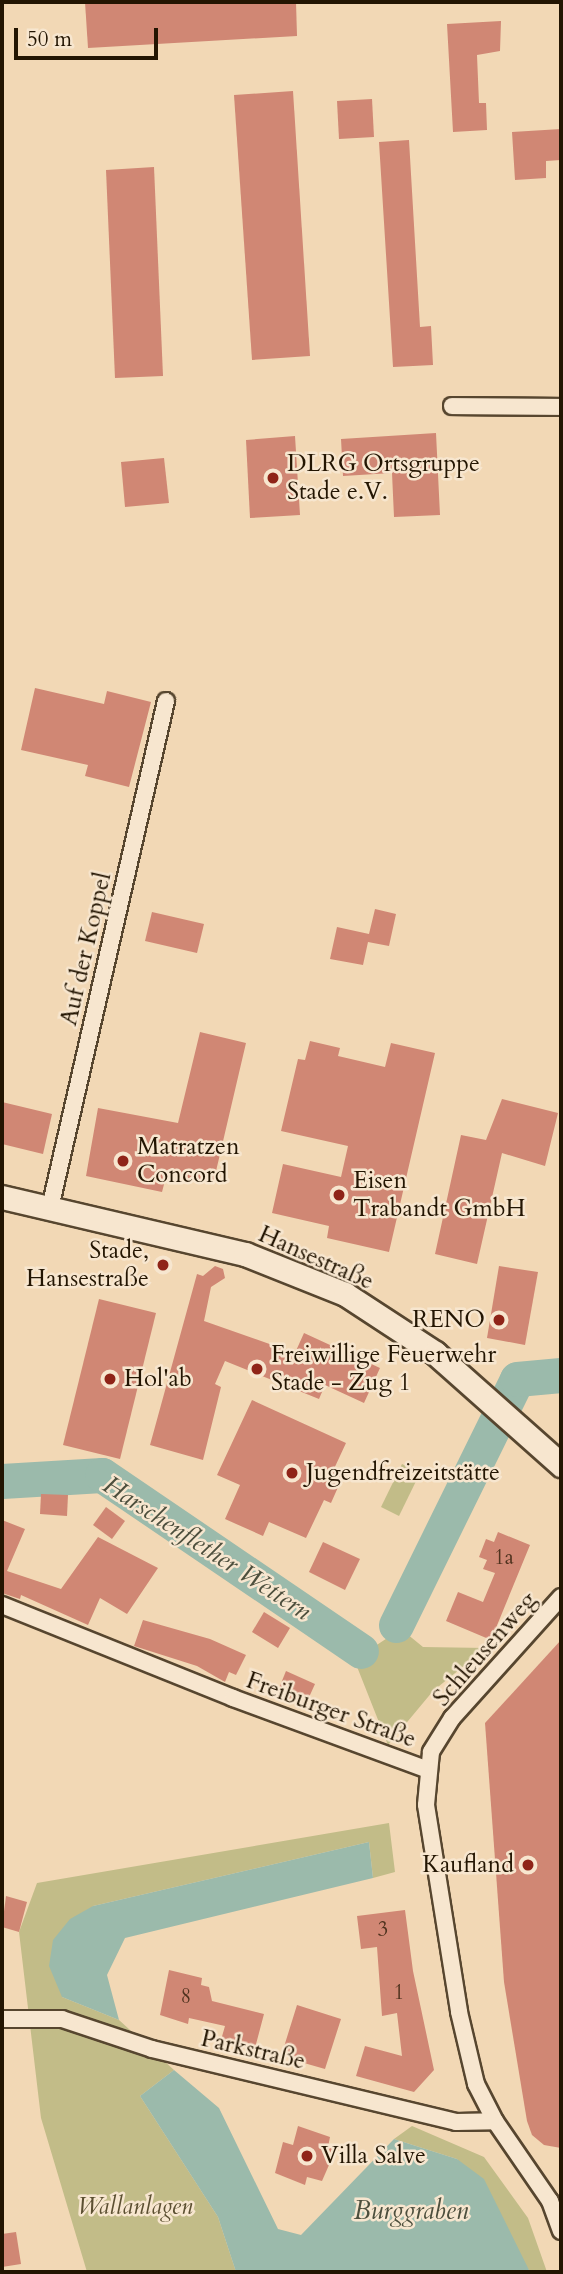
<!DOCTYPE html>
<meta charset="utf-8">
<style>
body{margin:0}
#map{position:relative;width:563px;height:2274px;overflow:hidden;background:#f2d8b5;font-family:Cardo,serif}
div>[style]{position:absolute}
.green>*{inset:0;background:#c2bc88}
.water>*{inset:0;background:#9bbaab}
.river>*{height:35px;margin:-17.5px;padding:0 17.5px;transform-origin:17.5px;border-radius:17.5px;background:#9bbaab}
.building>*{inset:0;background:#d08774}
.roads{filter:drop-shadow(2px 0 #57462f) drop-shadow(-2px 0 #57462f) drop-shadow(0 2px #57462f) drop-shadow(0 -2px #57462f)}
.street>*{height:16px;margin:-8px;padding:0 8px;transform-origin:8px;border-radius:8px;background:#f7e6cf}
.secondary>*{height:23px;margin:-11.5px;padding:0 11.5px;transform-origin:11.5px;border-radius:11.5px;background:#f7e6cf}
.dots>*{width:19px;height:19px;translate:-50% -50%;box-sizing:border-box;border:4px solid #f7e6cf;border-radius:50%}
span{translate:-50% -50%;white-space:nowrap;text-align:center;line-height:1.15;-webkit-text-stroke:5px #f7e6cf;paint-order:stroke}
.number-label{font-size:21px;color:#4e321e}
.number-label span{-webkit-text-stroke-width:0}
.poi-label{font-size:24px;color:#231502}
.left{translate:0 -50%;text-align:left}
.right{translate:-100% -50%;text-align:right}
.street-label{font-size:24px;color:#231502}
.park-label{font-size:24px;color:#5b4f31;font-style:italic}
.water-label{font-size:26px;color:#4d4f3d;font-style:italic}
.frame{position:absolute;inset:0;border:4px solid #231502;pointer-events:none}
.scale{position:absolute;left:14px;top:28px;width:144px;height:32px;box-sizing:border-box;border:4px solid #231502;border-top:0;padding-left:9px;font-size:21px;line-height:24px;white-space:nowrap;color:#231502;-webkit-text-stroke:5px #f7e6cf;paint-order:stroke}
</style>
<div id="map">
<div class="green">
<div style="clip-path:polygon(402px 1464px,420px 1473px,399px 1516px,381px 1507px)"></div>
<div style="clip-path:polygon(401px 1629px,423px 1647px,486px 1648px,433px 1691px,388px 1745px,350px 1649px,360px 1656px)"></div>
<div style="clip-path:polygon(389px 1823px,395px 1872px,373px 1878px,369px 1842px,93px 1906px,62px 1997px,119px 2020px,174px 2070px,140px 2096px,218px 2217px,236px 2272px,87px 2272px,41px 2118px,19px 1932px,37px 1883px)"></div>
<div style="clip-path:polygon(412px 2126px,484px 2157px,528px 2218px,547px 2272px,530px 2272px,457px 2159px,394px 2139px)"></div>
</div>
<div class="water">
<div style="clip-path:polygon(369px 1842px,373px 1878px,125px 1938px,107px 1975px,119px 2020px,62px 1997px,49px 1966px,53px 1940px,70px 1919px,93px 1906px)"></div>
<div style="clip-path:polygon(174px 2070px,219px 2108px,278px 2229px,301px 2235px,394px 2139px,457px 2159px,484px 2179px,530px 2272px,236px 2272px,218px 2217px,140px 2096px)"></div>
</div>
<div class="river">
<div style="left:2px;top:1481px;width:100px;rotate:-3.4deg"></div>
<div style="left:102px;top:1475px;width:313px;rotate:34.2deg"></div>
<div style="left:396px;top:1625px;width:274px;rotate:-63.8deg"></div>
<div style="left:517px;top:1379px;width:44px;rotate:-5.2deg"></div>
</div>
<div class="building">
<div style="clip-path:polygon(85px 2px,296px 2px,297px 36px,88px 48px)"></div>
<div style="clip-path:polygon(501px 21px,500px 51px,477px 55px,479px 103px,486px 103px,487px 130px,453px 132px,447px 24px)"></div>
<div style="clip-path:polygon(293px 91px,310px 356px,252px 360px,234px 95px)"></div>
<div style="clip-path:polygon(372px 99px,374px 137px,339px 139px,337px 101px)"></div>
<div style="clip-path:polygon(561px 129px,561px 160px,546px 161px,546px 178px,515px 180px,512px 132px)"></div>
<div style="clip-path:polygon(409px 140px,420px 327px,431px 326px,433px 365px,393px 367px,379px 142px)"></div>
<div style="clip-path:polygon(154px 167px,163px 376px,115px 378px,106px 170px)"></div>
<div style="clip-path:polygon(436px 433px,440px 515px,394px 517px,392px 473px,343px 476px,341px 439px)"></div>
<div style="clip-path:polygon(295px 436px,300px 515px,250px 518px,246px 440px)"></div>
<div style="clip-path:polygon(164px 458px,169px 503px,125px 507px,121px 462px)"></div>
<div style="clip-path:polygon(35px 688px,104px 704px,107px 691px,151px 702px,129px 787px,85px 776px,88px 765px,21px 750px)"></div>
<div style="clip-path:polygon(375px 909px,396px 914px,389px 946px,368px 942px,363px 965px,330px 959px,337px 927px,369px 934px)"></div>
<div style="clip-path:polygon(152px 912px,204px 924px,197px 953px,145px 941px)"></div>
<div style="clip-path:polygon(200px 1032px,246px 1043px,213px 1184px,167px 1173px,162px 1192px,86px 1176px,98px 1108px,178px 1123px)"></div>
<div style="clip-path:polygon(310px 1041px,340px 1048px,338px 1056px,385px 1067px,391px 1043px,435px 1053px,389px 1252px,327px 1238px,329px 1226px,272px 1213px,283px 1164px,341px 1177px,348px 1146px,281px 1131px,298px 1059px,305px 1060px)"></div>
<div style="clip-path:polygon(502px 1099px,558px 1113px,545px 1166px,502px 1153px,477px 1264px,435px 1254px,461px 1135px,486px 1140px)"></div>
<div style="clip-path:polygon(2px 1102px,52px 1114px,43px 1154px,2px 1144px)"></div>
<div style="clip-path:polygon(215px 1266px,223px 1269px,225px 1278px,211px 1287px,204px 1321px,295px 1353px,304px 1333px,380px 1368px,364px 1403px,325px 1385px,319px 1399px,225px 1361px,215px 1384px,221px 1387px,203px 1460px,150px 1445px,197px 1274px,203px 1276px)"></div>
<div style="clip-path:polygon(499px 1266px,538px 1272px,525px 1345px,487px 1338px)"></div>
<div style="clip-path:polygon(99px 1299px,156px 1313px,120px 1459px,63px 1445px)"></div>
<div style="clip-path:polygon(252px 1400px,346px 1443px,333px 1471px,343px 1476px,331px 1503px,324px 1500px,306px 1538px,269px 1522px,263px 1536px,225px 1519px,240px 1485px,217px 1475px)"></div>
<div style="clip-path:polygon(41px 1494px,68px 1495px,67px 1516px,40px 1514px)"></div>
<div style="clip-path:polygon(106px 1507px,125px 1521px,112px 1539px,93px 1525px)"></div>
<div style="clip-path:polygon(2px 1520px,25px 1529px,7px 1571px,61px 1589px,98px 1537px,158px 1568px,127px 1614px,100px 1598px,88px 1625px,21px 1595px,20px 1599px,2px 1593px)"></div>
<div style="clip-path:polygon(498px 1532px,530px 1545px,491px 1640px,446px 1621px,458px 1592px,483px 1602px,495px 1573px,483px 1569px,487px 1560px,479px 1557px,486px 1539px,494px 1542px)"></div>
<div style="clip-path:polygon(323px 1542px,360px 1559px,345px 1590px,309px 1572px)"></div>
<div style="clip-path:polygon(264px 1612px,290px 1628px,278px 1648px,252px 1632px)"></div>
<div style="clip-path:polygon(143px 1620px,210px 1639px,246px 1655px,236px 1675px,229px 1672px,225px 1682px,197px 1666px,134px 1646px)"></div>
<div style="clip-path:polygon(561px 1640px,561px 2148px,544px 2145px,532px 2135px,527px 2121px,504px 1982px,485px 1723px)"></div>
<div style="clip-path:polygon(286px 1671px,315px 1684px,305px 1706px,277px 1693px)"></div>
<div style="clip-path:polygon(6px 1896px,27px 1902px,19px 1932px,2px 1927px)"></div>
<div style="clip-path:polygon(405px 1910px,413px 1971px,434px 2070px,414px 2092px,356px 2076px,365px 2046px,402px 2056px,397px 2013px,382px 2016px,377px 1947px,361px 1949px,357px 1916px)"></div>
<div style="clip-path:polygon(169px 1970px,202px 1978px,201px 1985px,209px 1987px,212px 2001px,264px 2014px,255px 2048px,221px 2040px,225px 2026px,189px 2018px,188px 2024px,160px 2015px)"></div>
<div style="clip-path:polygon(297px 2005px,341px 2019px,325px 2069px,290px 2059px,292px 2053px,283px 2050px)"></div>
<div style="clip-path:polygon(298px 2126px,330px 2137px,328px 2147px,336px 2149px,322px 2181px,307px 2177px,305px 2185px,275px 2173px,283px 2142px,293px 2145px)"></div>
<div style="clip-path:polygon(16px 2232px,21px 2264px,2px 2267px,2px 2234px)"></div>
</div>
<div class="roads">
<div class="street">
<div style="left:452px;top:406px;width:109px;rotate:0.5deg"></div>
<div style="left:50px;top:1208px;width:520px;rotate:-77.11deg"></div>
<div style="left:561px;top:1597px;width:163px;rotate:132deg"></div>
<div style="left:452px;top:1718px;width:40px;rotate:122deg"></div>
<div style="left:431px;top:1752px;width:53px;rotate:95.4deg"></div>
<div style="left:426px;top:1805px;width:210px;rotate:80.9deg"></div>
<div style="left:459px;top:2012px;width:74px;rotate:76.7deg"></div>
<div style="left:476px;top:2084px;width:42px;rotate:62.8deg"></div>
<div style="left:495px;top:2121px;width:97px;rotate:55.5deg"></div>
<div style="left:550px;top:2201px;width:32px;rotate:70deg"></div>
<div style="left:2px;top:1605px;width:249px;rotate:21.9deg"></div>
<div style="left:233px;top:1698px;width:206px;rotate:20.2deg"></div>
<div style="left:2px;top:2019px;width:60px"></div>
<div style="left:62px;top:2019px;width:95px;rotate:18.4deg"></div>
<div style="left:152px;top:2049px;width:313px;rotate:13.5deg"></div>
<div style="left:456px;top:2122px;width:39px;rotate:-1deg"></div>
</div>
<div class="secondary">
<div style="left:2px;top:1197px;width:250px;rotate:13.2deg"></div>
<div style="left:245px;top:1254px;width:108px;rotate:21.8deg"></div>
<div style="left:345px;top:1294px;width:108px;rotate:33.2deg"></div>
<div style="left:435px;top:1353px;width:169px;rotate:41.6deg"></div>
</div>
</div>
<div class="dots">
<div style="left:273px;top:478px;background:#8f2418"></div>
<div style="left:123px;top:1161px;background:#8f2418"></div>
<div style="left:339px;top:1195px;background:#8f2418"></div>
<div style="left:163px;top:1265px;background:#8f2418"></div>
<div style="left:499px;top:1320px;background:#8f2418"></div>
<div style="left:257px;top:1369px;background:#8f2418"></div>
<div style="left:110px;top:1379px;background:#8f2418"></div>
<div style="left:292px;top:1473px;background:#8f2418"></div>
<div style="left:528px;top:1865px;background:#8f2418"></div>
<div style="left:307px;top:2156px;background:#8f2418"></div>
</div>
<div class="number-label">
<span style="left:504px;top:1558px">1a</span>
<span style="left:383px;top:1930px">3</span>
<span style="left:399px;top:1993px">1</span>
<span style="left:186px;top:1997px">8</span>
</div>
<div class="poi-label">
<span class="left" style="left:287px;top:478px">DLRG Ortsgruppe<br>Stade e.V.</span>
<span class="left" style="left:137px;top:1161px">Matratzen<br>Concord</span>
<span class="left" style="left:353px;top:1195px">Eisen<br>Trabandt GmbH</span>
<span class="right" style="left:149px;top:1265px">Stade,<br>Hansestraße</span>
<span class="right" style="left:485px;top:1320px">RENO</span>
<span class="left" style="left:271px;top:1369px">Freiwillige Feuerwehr<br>Stade - Zug 1</span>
<span class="left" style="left:124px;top:1379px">Hol'ab</span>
<span class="left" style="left:306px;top:1473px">Jugendfreizeitstätte</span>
<span class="right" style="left:514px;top:1865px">Kaufland</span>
<span class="left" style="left:321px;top:2156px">Villa Salve</span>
</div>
<div class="street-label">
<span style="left:86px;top:949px;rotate:-77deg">Auf der Koppel</span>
<span style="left:316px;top:1258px;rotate:24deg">Hansestraße</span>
<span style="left:485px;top:1649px;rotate:-49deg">Schleusenweg</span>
<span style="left:331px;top:1710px;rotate:20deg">Freiburger Straße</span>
<span style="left:253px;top:2050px;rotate:13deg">Parkstraße</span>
</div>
<div class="park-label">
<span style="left:135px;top:2207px">Wallanlagen</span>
</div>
<div class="water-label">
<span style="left:207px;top:1548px;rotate:33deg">Harschenflether Wettern</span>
<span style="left:411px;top:2211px">Burggraben</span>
</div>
<div class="frame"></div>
<div class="scale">50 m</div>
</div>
